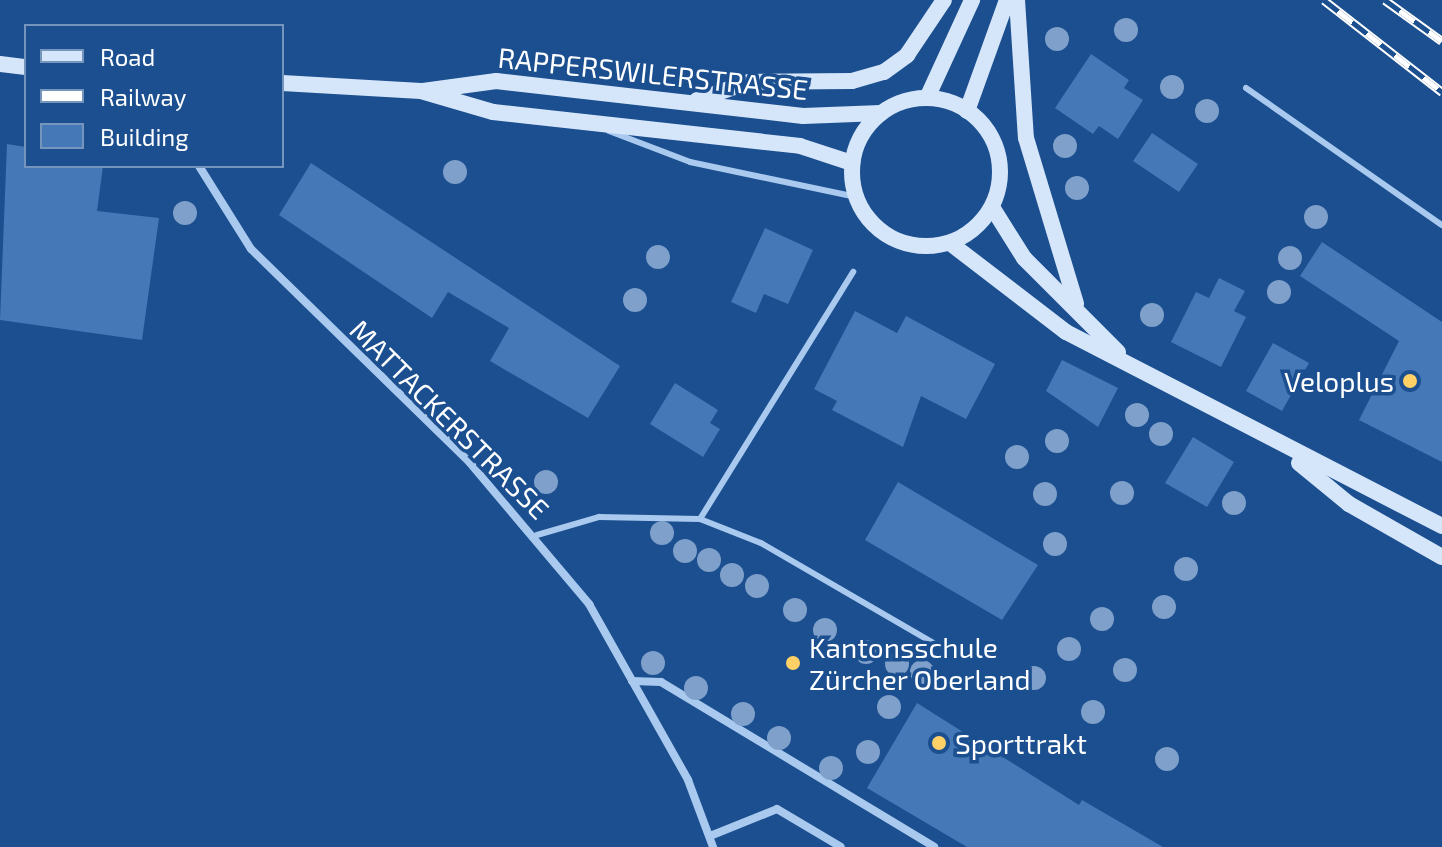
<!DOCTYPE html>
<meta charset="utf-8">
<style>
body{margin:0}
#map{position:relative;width:1442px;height:847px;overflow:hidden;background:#1b4f8f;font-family:"Exo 2",sans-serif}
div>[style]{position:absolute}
.building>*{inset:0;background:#4478b7}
.lane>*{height:6px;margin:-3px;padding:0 3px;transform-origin:3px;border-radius:3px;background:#a9c9ee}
.street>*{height:8px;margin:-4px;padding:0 4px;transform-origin:4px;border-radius:4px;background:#a9c9ee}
.secondary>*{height:16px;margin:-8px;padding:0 8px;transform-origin:8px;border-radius:8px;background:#d6e6fa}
.secondary>.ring{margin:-8px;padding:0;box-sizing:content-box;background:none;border:16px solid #d6e6fa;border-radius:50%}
.rail>*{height:9px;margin-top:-4.5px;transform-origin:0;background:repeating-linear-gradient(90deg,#1b4f8f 0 18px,#fff 0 36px);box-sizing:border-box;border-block:2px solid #fff}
.trees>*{width:24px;height:24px;margin:-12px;border-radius:50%;background:#7ea0ca}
.dots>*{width:22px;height:22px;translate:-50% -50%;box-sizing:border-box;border:4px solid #1b4f8f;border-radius:50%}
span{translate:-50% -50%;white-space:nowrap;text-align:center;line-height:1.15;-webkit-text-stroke:7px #1b4f8f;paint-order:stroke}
.street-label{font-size:28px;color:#fff}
.poi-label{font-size:28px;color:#fff}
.right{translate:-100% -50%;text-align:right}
.left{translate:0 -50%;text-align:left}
.legend{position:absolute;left:24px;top:24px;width:260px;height:144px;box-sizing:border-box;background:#1b4f8f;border:2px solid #7695bc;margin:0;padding:10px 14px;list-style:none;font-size:24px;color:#fff}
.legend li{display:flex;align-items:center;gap:16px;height:40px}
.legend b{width:40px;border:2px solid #7695bc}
</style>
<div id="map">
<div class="building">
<div style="clip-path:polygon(1091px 54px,1129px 80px,1124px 88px,1143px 100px,1118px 139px,1099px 126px,1093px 134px,1055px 108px)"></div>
<div style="clip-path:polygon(1152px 133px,1198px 164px,1179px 192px,1133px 161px)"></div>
<div style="clip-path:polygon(7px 144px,26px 147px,26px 166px,103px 166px,97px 211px,159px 218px,142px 340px,0 320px)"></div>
<div style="clip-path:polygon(311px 163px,620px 366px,588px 418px,490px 361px,509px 328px,448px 292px,432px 318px,279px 215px)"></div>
<div style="clip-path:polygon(765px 228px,813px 250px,788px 304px,764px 294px,756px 313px,731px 302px)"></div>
<div style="clip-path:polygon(1322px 242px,1442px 322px,1442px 462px,1359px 420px,1399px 341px,1300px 276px)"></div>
<div style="clip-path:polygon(1219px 278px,1245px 291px,1234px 311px,1246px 317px,1221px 367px,1171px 342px,1196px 292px,1209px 298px)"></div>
<div style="clip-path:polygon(855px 311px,897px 333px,906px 316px,995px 364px,966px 419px,921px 396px,903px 447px,832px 410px,837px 401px,814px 389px)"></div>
<div style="clip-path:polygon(1273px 343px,1309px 363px,1282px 411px,1246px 391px)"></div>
<div style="clip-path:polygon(1062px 360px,1118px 388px,1098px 427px,1046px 391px)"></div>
<div style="clip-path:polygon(675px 383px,718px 410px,710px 423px,720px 429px,703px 457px,650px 424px)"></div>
<div style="clip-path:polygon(1193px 437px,1234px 462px,1207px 507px,1165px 483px)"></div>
<div style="clip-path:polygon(898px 482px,1038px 565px,1002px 620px,865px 540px)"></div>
<div style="clip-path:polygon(917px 703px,1079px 805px,1082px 800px,1163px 847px,967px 847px,867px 788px)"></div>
</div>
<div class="lane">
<div style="left:1246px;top:88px;width:239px;rotate:35deg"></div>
<div style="left:609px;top:131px;width:87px;rotate:20.9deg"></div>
<div style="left:690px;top:162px;width:170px;rotate:11.9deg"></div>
<div style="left:700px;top:519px;width:291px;rotate:-58.2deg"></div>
<div style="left:537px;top:535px;width:65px;rotate:-16.2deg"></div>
<div style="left:599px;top:517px;width:101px;rotate:1.1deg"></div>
<div style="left:700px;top:519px;width:66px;rotate:21.5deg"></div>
<div style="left:761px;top:543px;width:201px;rotate:30.1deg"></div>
</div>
<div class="street">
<div style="left:199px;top:166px;width:98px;rotate:57.9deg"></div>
<div style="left:251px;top:249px;width:306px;rotate:44.3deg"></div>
<div style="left:470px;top:463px;width:185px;rotate:49.8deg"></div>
<div style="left:589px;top:604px;width:202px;rotate:60.6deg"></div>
<div style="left:688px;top:780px;width:72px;rotate:69.5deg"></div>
<div style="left:632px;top:681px;width:29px;rotate:2deg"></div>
<div style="left:661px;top:682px;width:319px;rotate:31.1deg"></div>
<div style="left:710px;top:836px;width:72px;rotate:-21.9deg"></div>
<div style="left:777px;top:809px;width:74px;rotate:30.7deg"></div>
</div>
<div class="secondary">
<div style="left:1017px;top:0;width:138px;rotate:86.3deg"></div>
<div style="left:1026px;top:138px;width:173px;rotate:73.2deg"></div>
<div style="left:0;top:64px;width:26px;rotate:7deg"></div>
<div style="left:282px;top:83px;width:139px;rotate:3.3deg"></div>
<div style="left:421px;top:91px;width:75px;rotate:16.3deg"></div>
<div style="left:493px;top:112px;width:309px;rotate:6.3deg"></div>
<div style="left:800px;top:146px;width:55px;rotate:18.1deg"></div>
<div style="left:423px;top:91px;width:74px;rotate:-7.8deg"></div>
<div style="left:496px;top:81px;width:309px;rotate:6.5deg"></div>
<div style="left:803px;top:116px;width:78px;rotate:-2.2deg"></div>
<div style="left:927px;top:98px;width:108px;rotate:-65.3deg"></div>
<div class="ring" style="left:852px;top:98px;width:132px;height:132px"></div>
<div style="left:697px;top:100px;width:55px;rotate:-19.1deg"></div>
<div style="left:749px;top:82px;width:103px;rotate:-0.6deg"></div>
<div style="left:852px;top:81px;width:33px;rotate:-16deg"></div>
<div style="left:884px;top:72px;width:29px;rotate:-36deg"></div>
<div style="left:907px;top:55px;width:66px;rotate:-56.1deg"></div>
<div style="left:967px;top:111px;width:118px;rotate:-70.2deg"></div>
<div style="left:992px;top:207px;width:60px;rotate:57.9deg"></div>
<div style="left:1024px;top:258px;width:133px;rotate:45deg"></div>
<div style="left:950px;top:243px;width:146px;rotate:37.5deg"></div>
<div style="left:1066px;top:332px;width:423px;rotate:27.3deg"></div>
<div style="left:1299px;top:463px;width:65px;rotate:39.4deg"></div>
<div style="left:1349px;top:504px;width:107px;rotate:29.7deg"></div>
</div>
<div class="rail">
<div style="left:1324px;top:0;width:150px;rotate:37.9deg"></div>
<div style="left:1385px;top:0;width:70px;rotate:35.7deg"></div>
</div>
<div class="trees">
<div style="left:1126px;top:30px"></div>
<div style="left:1057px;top:39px"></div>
<div style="left:1172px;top:87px"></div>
<div style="left:1207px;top:111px"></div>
<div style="left:1065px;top:146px"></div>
<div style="left:455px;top:172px"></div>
<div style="left:1077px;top:188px"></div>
<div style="left:185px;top:213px"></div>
<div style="left:1316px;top:217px"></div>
<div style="left:658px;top:257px"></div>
<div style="left:1290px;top:258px"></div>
<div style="left:1279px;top:292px"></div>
<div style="left:635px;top:300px"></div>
<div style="left:1152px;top:315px"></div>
<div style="left:1137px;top:415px"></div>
<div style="left:1161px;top:434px"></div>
<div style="left:1057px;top:441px"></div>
<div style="left:1017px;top:457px"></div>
<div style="left:546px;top:482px"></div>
<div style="left:1122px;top:493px"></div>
<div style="left:1045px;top:494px"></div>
<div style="left:1234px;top:503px"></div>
<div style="left:662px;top:533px"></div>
<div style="left:1055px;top:544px"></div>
<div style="left:685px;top:551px"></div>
<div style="left:709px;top:560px"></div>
<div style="left:1186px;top:569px"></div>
<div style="left:732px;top:575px"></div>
<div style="left:757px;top:586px"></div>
<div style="left:1164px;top:607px"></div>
<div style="left:795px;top:610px"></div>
<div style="left:1102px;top:619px"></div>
<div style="left:825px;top:630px"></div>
<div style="left:1069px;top:649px"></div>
<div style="left:866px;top:652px"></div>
<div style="left:653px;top:663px"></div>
<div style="left:897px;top:664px"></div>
<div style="left:1125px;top:670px"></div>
<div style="left:922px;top:672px"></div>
<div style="left:1034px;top:678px"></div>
<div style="left:696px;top:688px"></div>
<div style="left:889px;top:707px"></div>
<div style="left:1093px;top:712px"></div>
<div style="left:743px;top:714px"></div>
<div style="left:779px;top:738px"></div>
<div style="left:868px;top:752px"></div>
<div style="left:1167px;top:759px"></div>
<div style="left:831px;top:768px"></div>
</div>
<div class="dots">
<div style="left:1410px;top:381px;background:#ffd166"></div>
<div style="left:793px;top:663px;background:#ffd166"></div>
<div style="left:939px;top:743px;background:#ffd166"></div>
</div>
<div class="street-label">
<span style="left:653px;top:73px;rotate:6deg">RAPPERSWILERSTRASSE</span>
<span style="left:450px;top:419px;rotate:45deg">MATTACKERSTRASSE</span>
</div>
<div class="poi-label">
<span class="right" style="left:1394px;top:381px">Veloplus</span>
<span class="left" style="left:809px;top:663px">Kantonsschule<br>Zürcher Oberland</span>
<span class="left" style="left:955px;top:743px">Sporttrakt</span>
</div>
<ul class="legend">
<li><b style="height:10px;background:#d6e6fa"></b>Road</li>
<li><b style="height:10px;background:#fff"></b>Railway</li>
<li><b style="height:22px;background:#4478b7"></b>Building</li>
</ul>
</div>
